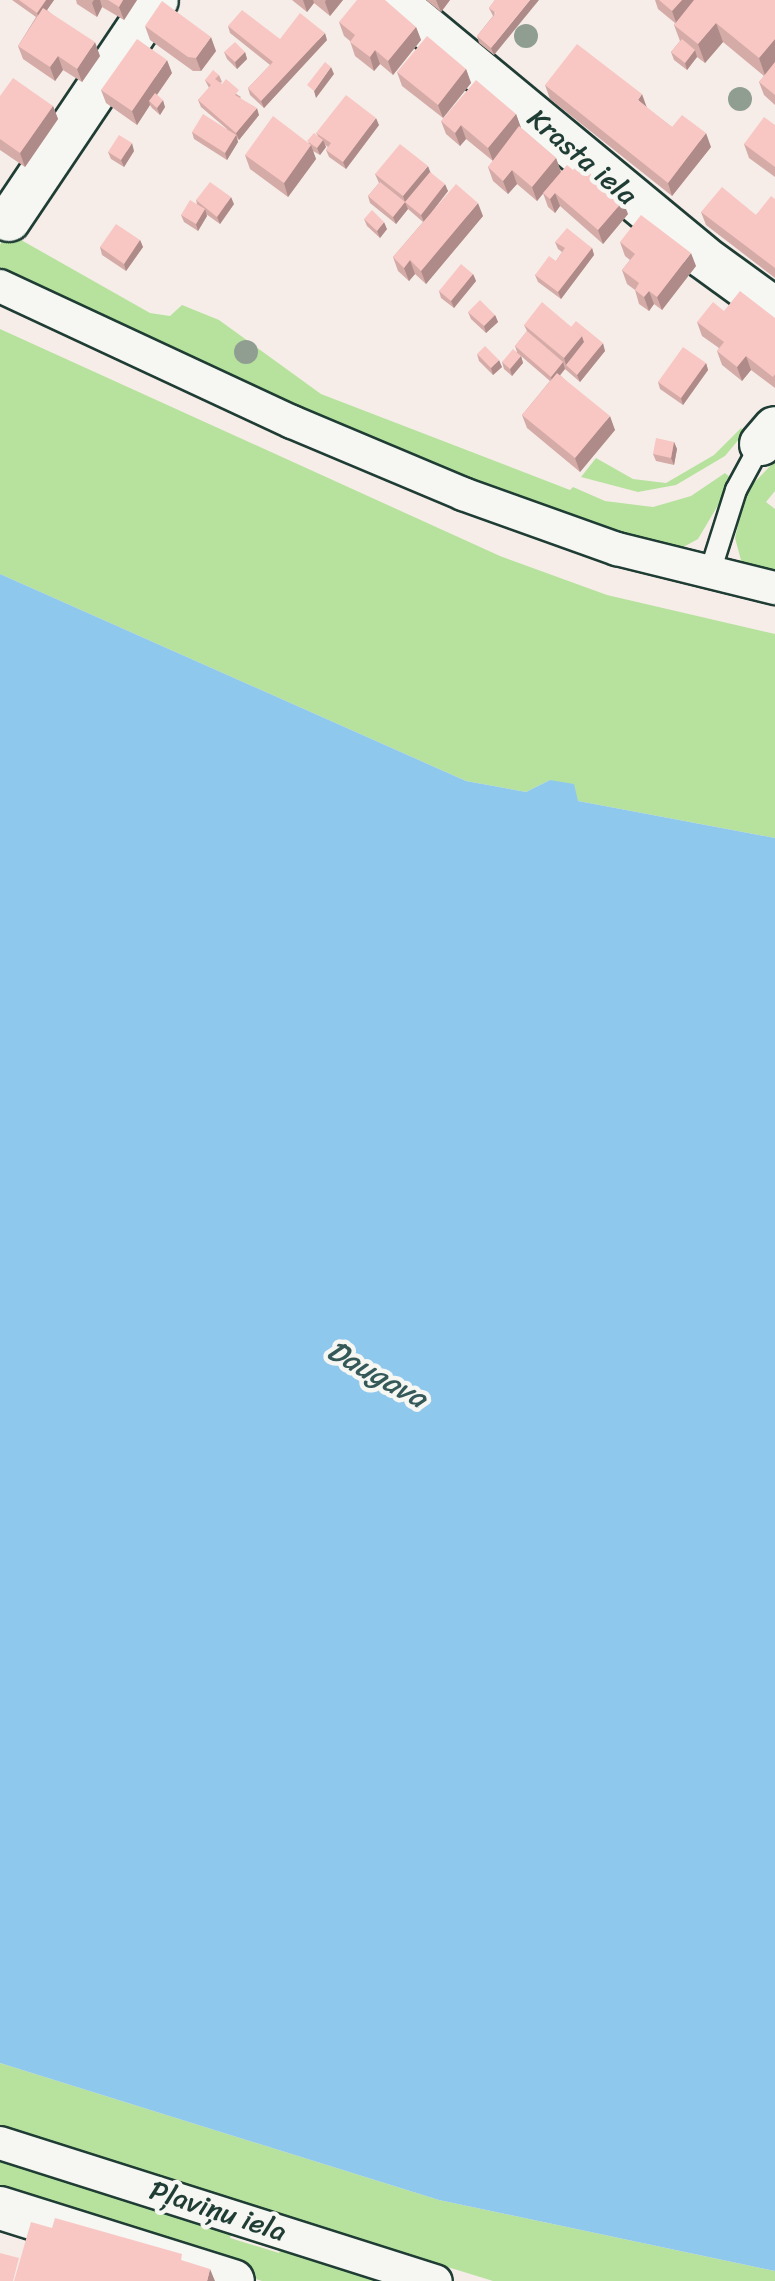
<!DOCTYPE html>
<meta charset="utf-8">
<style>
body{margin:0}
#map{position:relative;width:775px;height:2281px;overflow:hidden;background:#f6ede9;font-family:Sriracha,sans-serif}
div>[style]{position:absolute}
.green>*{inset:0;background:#b7e29e}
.water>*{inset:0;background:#8ec8ed}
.roads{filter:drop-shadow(2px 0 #1f3d34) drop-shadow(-2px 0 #1f3d34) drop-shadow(0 2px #1f3d34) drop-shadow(0 -2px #1f3d34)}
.service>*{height:20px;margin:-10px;padding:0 10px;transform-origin:10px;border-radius:10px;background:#f6f6f2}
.pedestrian>*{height:32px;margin:-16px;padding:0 16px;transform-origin:16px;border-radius:16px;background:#f6f6f2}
.minor>*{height:42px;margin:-21px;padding:0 21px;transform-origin:21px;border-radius:21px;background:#f6f6f2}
.trees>*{width:24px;height:24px;margin:-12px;border-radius:50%;background:#909e91}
.wall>*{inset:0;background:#d5aba8}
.shaded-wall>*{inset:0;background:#ae8b88}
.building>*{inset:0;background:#f8c7c3}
span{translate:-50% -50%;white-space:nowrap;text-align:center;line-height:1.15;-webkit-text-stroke:9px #f6f6f2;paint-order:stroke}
.street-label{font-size:28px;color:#1f3d34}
.water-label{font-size:30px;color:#355959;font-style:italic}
</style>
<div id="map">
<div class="green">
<div style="clip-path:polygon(7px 232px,150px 313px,170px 316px,182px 305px,219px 320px,321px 394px,570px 490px,573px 487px,605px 501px,653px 507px,691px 496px,725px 473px,733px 480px,698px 539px,676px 551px,519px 506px,0 278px,0 245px)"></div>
<div style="clip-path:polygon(0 329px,500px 556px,607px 595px,775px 634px,775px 838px,578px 801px,550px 780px,526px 792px,466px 781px,0 574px)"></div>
<div style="clip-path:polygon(741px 428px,745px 432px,725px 456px,676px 485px,638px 492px,581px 477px,596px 458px,633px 479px,666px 483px,714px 455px)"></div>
<div style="clip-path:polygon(775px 461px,775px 491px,766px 502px,775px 509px,775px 578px,742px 564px,735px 538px,746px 491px)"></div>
<div style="clip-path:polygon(0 2063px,439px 2200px,775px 2271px,775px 2281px,493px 2281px,0 2129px)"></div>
<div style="clip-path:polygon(0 2156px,233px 2229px,230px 2238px,279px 2253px,281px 2245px,396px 2281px,262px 2281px,0 2201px)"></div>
</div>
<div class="water">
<div style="clip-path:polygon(0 574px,466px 781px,526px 792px,550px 780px,574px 784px,578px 801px,775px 838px,775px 2271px,439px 2200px,0 2063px)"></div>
</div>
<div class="roads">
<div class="service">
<div style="left:710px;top:572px;width:86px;rotate:-72.4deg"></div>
<div style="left:736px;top:490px;width:52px;rotate:-61.5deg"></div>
</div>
<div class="pedestrian">
<div style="left:0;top:286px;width:322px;rotate:25deg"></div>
<div style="left:292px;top:422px;width:186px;rotate:22.8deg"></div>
<div style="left:463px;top:494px;width:164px;rotate:19.7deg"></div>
<div style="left:617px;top:549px;width:163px;rotate:13.9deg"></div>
<div style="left:0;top:2143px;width:457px;rotate:17.6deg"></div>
</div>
<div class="minor">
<div style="left:393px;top:0;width:401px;rotate:39.6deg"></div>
<div style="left:702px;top:256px;width:90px;rotate:36deg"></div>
<div style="left:9px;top:220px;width:265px;rotate:-56.1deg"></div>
<div style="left:761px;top:444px;width:21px;rotate:-49deg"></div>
<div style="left:0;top:2208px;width:244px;rotate:17.4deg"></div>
</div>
</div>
<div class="trees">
<div style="left:526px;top:36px"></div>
<div style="left:740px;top:99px"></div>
<div style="left:246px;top:352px"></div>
</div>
<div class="wall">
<div style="clip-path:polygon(12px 0,54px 0,47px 10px,100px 56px,82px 82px,63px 70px,55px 81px,23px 59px,18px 46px,36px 17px)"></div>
<div style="clip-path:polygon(76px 0,137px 0,124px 20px,102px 7px,97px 17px,77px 4px)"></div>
<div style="clip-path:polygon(292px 0,343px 0,330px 16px,314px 3px,307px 12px)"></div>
<div style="clip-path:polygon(426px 0,450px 0,441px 12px)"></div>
<div style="clip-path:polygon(495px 0,494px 55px,479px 43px,477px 36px,493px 16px,489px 8px)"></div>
<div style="clip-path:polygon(655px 0,775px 0,775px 105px,764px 95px,759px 82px,764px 76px,723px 42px,705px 63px,697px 57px,687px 70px,674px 60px,671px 52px,680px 41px,674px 25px,675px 23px,658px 9px)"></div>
<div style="clip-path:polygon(339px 22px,416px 27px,421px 40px,393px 75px,380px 64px,374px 71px,355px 56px,350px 41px,344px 36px)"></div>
<div style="clip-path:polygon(145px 26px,216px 51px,201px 71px,193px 71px,150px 40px)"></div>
<div style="clip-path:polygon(228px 26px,280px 39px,327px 40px,264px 108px,250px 95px,248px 88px,270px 65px,230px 33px)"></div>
<div style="clip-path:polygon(224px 52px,245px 52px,247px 59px,237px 69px,227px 59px)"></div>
<div style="clip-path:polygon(466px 69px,471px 83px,443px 118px,402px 86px,397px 72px)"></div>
<div style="clip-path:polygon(172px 73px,157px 95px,165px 107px,160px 115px,152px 108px,150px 105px,137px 125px,106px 103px,101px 90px)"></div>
<div style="clip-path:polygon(219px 75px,222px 82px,220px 83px,241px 97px,240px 98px,259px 115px,239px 140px,237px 138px,238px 142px,227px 160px,194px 139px,192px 132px,227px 129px,201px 107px,198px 100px,209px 88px,205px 80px)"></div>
<div style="clip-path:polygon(545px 85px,647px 108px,672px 127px,711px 147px,672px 196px,550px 99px)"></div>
<div style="clip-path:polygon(0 96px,53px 106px,58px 119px,25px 167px,0 150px)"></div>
<div style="clip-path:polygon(516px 114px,521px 128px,556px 158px,561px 172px,628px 214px,603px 244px,560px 206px,555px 213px,548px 207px,543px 193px,537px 201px,517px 184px,508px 194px,493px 181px,488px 167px,493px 161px,466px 139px,460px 146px,446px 134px,441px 121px)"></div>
<div style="clip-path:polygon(379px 125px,346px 169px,329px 157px,326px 150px,328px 147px,324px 144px,326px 147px,320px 155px,313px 151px,316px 159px,288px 197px,250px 169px,245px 155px,308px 143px,318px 136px,316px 133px)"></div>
<div style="clip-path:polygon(775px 125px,775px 177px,749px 158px,744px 144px)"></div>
<div style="clip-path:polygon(134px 151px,124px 167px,111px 159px,108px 152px)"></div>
<div style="clip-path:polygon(430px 172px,448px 191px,432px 212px,483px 216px,426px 284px,415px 274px,409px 281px,398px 271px,393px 257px,423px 222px,408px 209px,396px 224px,370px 203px,368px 196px,379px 183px,375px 174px)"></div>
<div style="clip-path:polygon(775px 199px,775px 278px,706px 225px,701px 212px,756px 215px)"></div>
<div style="clip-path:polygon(196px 200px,234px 204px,220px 224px,206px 214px,207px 216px,198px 231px,184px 222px,181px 215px,197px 204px)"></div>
<div style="clip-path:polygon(364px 219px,387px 229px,380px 238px,367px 226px)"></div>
<div style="clip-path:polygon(140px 240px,143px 247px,126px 271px,102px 255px,100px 247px)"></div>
<div style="clip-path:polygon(555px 242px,592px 248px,594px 255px,561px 299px,538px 282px,535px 275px,556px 261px,562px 252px,558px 249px)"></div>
<div style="clip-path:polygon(620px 242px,696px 266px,662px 310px,654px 304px,649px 311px,639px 304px,635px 290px,627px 284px,622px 270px,630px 260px,625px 256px)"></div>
<div style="clip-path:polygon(473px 274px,476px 281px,454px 308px,441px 298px,439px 291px)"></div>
<div style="clip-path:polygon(724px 311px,775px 318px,775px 388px,751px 370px,742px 381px,722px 365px,717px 351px,719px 348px,702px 336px,697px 322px)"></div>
<div style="clip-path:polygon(468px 312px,495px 315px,498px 322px,486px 333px,471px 319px)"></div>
<div style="clip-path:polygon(524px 325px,571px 327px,605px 351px,580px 382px,565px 369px,560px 375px,615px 430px,580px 472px,527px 428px,522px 415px,550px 381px,521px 356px,523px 363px,512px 376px,504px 369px,502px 362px,517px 352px,515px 346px,527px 331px)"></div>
<div style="clip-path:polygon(477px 354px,502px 367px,493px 375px,479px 361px)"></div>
<div style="clip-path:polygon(706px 363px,708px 370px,683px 405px,660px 389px,658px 382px)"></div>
<div style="clip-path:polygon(674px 442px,677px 449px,674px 465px,656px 461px,653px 454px)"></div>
</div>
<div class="shaded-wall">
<div style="clip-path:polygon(46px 0,54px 0,40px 20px,37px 13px)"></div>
<div style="clip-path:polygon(94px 0,100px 0,102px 7px,97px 17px,92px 3px)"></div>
<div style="clip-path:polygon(123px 0,137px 0,124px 20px,119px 7px)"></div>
<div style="clip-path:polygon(303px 0,313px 0,314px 3px,307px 12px)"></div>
<div style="clip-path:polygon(326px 0,343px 0,330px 16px,325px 2px)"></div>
<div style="clip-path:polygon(436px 0,450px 0,441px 12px)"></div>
<div style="clip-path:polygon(530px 0,539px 0,494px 55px,491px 48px)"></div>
<div style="clip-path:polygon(682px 0,698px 0,677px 25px,672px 11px)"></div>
<div style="clip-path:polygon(716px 23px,723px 42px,705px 63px,698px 44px)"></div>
<div style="clip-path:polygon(416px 27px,421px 40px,393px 75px,388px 61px)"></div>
<div style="clip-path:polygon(325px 33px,327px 40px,264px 108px,261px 101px)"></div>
<div style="clip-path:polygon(211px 37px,216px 51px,201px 71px,196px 58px)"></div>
<div style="clip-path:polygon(775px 39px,775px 66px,766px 78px,759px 58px)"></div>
<div style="clip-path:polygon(95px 42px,100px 56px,82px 82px,77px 69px)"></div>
<div style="clip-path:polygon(375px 50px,380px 64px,374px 71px,370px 57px)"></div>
<div style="clip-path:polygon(695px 50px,697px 57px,687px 70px,685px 63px)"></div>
<div style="clip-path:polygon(245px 52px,247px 59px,237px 69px,235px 62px)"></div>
<div style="clip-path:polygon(58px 56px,63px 70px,55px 81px,50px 67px)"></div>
<div style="clip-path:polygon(167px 60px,172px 73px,151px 103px,149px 101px,150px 105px,137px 125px,132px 111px)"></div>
<div style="clip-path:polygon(331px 67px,334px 74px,316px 98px,314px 91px)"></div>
<div style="clip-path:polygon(466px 69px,471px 83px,443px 118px,438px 105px)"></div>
<div style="clip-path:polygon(642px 94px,647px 108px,638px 100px)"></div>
<div style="clip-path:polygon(163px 100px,165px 107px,160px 115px,157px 108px)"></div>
<div style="clip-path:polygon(53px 106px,58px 119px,25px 167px,20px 153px)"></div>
<div style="clip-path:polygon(257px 108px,259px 115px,239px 140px,236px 133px)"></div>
<div style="clip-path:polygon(516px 114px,521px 128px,493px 161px,488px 148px)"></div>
<div style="clip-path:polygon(376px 118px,379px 125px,346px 169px,343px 162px)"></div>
<div style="clip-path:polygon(461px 125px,466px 139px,460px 146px,455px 133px)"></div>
<div style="clip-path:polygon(706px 133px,711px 147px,672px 196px,668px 183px)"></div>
<div style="clip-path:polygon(236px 135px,238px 142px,227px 160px,225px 153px)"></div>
<div style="clip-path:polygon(323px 140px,326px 147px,320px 155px,317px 148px)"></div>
<div style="clip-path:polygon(132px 143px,134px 151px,124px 167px,121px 160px)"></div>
<div style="clip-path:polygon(311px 145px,316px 159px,288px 197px,284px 183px)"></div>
<div style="clip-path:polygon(556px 158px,561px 172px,537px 201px,532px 187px)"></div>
<div style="clip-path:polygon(428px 166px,433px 179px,405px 202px,403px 196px)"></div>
<div style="clip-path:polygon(512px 170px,517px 184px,508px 194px,503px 181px)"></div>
<div style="clip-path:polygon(445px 184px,448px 191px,424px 222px,421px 215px)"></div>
<div style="clip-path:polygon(555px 193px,560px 206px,555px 213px,550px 199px)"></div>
<div style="clip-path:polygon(231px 197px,234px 204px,220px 224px,217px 217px)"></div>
<div style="clip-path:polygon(623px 201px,628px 214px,603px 244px,598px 230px)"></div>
<div style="clip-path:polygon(405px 202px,408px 209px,396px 224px,393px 217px)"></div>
<div style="clip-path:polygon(478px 203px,483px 216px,426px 284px,421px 271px)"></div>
<div style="clip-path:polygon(205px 209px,207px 216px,198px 231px,196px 224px)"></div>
<div style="clip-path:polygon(384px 222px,387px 229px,380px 238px,377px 231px)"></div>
<div style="clip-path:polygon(140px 240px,143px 247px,126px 271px,124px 264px)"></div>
<div style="clip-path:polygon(592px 248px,594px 255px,561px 299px,558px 292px)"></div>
<div style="clip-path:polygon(691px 253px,696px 266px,662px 310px,657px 297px)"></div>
<div style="clip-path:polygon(410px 260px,415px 274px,409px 281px,404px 268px)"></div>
<div style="clip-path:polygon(473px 274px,476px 281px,454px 308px,451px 301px)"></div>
<div style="clip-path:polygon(649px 291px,654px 304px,649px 311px,644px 297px)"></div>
<div style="clip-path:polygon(495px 315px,498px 322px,486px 333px,484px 326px)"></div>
<div style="clip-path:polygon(582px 336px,587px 350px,566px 365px,564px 358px)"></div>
<div style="clip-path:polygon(603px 343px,605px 351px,580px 382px,577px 375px)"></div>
<div style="clip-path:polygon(521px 356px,523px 363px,512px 376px,510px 369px)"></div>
<div style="clip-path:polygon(746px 356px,751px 370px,742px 381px,737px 367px)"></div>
<div style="clip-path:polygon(499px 360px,502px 367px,493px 375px,491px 368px)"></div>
<div style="clip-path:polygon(563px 362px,565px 369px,553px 384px,551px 377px)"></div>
<div style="clip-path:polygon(706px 363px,708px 370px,683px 405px,681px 398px)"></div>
<div style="clip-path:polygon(610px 416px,615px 430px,580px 472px,575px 458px)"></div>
<div style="clip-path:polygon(674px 442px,677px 449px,674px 465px,671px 458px)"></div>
<div style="clip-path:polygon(210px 2269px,215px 2281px,207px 2281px)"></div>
</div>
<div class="building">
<div style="clip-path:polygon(19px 0,46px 0,37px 13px)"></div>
<div style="clip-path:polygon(108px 0,123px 0,119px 7px)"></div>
<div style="clip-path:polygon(357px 0,385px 0,416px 27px,388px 61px,375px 50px,370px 57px,350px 42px,355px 35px,339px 22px)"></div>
<div style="clip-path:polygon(495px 0,530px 0,491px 48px,477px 36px,496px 13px,489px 8px)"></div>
<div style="clip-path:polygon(659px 0,682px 0,672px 11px)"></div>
<div style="clip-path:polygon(694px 0,775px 0,775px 39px,759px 58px,716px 23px,698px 44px,674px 25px)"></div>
<div style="clip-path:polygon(162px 1px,211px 37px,196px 58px,188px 57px,145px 26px)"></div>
<div style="clip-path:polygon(43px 8px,95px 42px,77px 69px,58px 56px,50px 67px,18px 46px)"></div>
<div style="clip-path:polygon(242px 10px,280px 39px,300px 13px,325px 33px,261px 101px,248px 88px,273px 62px,228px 26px)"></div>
<div style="clip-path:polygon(427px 36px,466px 69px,438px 105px,397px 72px)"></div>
<div style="clip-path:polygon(137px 39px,167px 60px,132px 111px,101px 90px)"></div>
<div style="clip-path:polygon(682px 39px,695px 50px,685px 63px,671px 52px)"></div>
<div style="clip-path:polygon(235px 42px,245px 52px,235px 62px,224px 52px)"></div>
<div style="clip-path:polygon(577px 44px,642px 94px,638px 100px,672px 127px,682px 115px,706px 133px,668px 183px,545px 85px)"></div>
<div style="clip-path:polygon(325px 62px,331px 67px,314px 91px,307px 85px)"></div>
<div style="clip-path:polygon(775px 62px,775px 95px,759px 82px)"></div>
<div style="clip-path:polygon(213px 70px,219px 75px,215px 79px,222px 84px,226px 79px,239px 90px,235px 95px,257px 108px,236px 133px,198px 100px,211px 85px,205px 80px)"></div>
<div style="clip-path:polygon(13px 78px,53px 106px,20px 153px,0 139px,0 96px)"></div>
<div style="clip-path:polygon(476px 80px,516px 114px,488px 148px,461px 125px,455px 133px,441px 121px)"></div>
<div style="clip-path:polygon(155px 93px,163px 100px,157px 108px,149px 101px)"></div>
<div style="clip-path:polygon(346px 95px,376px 118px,343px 162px,326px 150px,331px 143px,316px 133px)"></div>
<div style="clip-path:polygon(203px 114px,236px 135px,225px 153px,192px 132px)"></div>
<div style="clip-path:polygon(273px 116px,311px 145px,284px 183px,245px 155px)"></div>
<div style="clip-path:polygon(764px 117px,775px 125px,775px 167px,744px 144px)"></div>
<div style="clip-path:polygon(519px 126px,556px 158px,532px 187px,512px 170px,503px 181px,488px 167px)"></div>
<div style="clip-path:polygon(314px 133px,323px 140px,317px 148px,307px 141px)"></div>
<div style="clip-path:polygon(119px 135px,132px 143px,121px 160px,108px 152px)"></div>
<div style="clip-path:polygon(400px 144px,428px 166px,403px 196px,375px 174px)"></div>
<div style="clip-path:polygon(579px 164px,623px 201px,598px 230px,555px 193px,550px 199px,543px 193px,567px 165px,573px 170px)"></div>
<div style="clip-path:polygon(430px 172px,445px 184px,421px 215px,405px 202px,393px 217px,368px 196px,380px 182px,405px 202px)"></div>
<div style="clip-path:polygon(210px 182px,231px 197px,217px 217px,196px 200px)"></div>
<div style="clip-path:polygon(456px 184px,478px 203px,421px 271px,410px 260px,404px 268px,393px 257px)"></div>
<div style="clip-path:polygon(722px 187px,756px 215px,771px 196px,775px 199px,775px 268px,701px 212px)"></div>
<div style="clip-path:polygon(190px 200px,205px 209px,196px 224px,181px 215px)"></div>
<div style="clip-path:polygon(372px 210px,384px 222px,377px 231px,364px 219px)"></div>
<div style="clip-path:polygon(641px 215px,691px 253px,657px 297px,649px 291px,644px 297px,635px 290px,639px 283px,622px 270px,635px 254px,620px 242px)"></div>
<div style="clip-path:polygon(116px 224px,140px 240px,124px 264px,100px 247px)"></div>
<div style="clip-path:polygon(567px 228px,592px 248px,558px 292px,535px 275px,549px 256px,556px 261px,565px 248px,555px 242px)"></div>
<div style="clip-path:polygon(461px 264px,473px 274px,451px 301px,439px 291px)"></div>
<div style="clip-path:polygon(740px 291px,775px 318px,775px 374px,773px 377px,746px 356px,737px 367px,717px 351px,724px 342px,697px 322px,713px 302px,724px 311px)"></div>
<div style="clip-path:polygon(480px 300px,495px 315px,484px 326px,468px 312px)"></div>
<div style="clip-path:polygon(542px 302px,582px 336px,564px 358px,524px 325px)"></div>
<div style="clip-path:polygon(576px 321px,603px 343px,577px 375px,566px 365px,584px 342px,582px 336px,571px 327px)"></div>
<div style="clip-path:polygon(527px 331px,563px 362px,551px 377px,515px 346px)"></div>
<div style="clip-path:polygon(485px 346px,499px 360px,491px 368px,477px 354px)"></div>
<div style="clip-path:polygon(683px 347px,706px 363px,681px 398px,658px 382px)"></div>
<div style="clip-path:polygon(513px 349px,521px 356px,510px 369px,502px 362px)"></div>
<div style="clip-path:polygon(557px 373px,610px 416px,575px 458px,522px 415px)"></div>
<div style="clip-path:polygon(656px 438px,674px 442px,671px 458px,653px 454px)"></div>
<div style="clip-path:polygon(55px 2218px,182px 2254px,181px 2260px,210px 2269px,207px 2281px,14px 2281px,31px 2222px,52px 2228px)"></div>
<div style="clip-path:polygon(0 2253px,19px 2258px,13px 2281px,0 2281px)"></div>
</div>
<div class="street-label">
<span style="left:582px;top:157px;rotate:40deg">Krasta iela</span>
<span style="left:218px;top:2211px;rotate:18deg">Pļaviņu iela</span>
</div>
<div class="water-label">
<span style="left:377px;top:1374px;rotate:29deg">Daugava</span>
</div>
</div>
